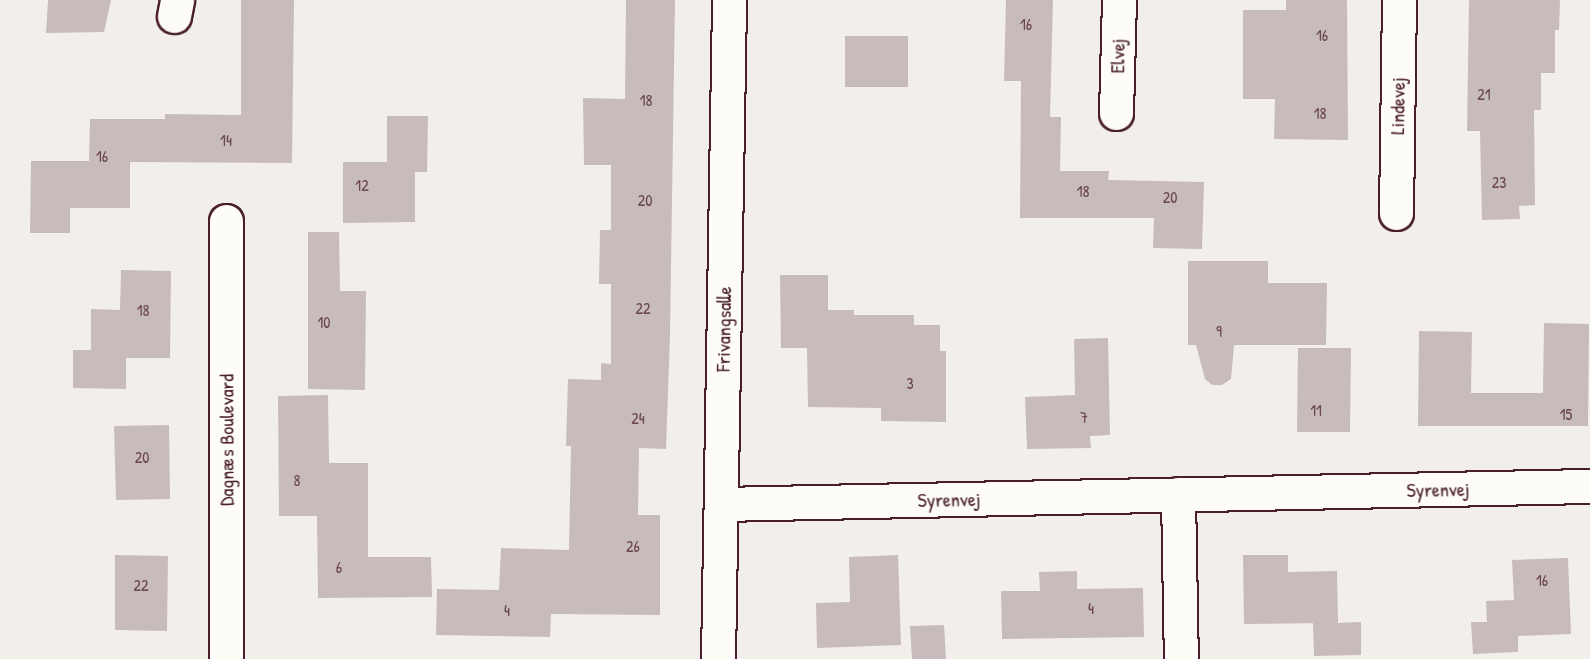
<!DOCTYPE html>
<meta charset="utf-8">
<style>
body{margin:0}
#map{position:relative;width:1590px;height:659px;overflow:hidden;background:#f2efeb;font-family:"Patrick Hand",sans-serif}
div>[style]{position:absolute}
.building>*{inset:0;background:#c8bbbb}
.roads{filter:drop-shadow(2px 0 #4a1f2b) drop-shadow(-2px 0 #4a1f2b) drop-shadow(0 2px #4a1f2b) drop-shadow(0 -2px #4a1f2b)}
.street>*{height:33px;margin:-16.5px;padding:0 16.5px;transform-origin:16.5px;border-radius:16.5px;background:#fdfcf7}
span{translate:-50% -50%;white-space:nowrap;text-align:center;line-height:1.15;-webkit-text-stroke:5px #fdfcf7;paint-order:stroke}
.number-label{font-size:16px;color:#6a464f}
.number-label span{-webkit-text-stroke-width:0}
.street-label{font-size:20px;color:#4a1f2b}
</style>
<div id="map">
<div class="building">
<div style="clip-path:polygon(48px 0,111px 0,104px 32px,46px 33px)"></div>
<div style="clip-path:polygon(241px 0,294px 0,292px 163px,130px 162px,130px 208px,70px 208px,70px 233px,30px 233px,31px 161px,89px 161px,90px 119px,165px 119px,165px 114px,241px 115px)"></div>
<div style="clip-path:polygon(626px 0,675px 0,670px 335px,666px 449px,639px 448px,638px 515px,660px 515px,660px 615px,551px 614px,550px 637px,436px 635px,437px 589px,499px 590px,501px 548px,569px 550px,571px 446px,566px 446px,568px 379px,601px 380px,601px 363px,611px 364px,611px 284px,599px 284px,600px 230px,611px 230px,611px 165px,584px 165px,583px 98px,625px 99px)"></div>
<div style="clip-path:polygon(1006px 0,1053px 0,1050px 117px,1061px 117px,1060px 171px,1109px 171px,1108px 180px,1204px 182px,1202px 249px,1153px 248px,1154px 218px,1020px 218px,1021px 81px,1004px 81px)"></div>
<div style="clip-path:polygon(1286px 0,1347px 0,1348px 140px,1274px 139px,1275px 99px,1243px 99px,1243px 10px,1286px 10px)"></div>
<div style="clip-path:polygon(1469px 0,1560px 0,1559px 30px,1555px 30px,1555px 73px,1541px 73px,1541px 110px,1534px 110px,1535px 205px,1519px 206px,1520px 219px,1482px 220px,1480px 131px,1467px 131px)"></div>
<div style="clip-path:polygon(845px 36px,908px 36px,908px 87px,845px 87px)"></div>
<div style="clip-path:polygon(387px 116px,428px 116px,427px 172px,415px 172px,415px 222px,343px 223px,343px 162px,387px 162px)"></div>
<div style="clip-path:polygon(308px 232px,339px 232px,340px 291px,366px 291px,365px 390px,308px 389px)"></div>
<div style="clip-path:polygon(1188px 261px,1268px 261px,1268px 283px,1327px 283px,1326px 345px,1234px 345px,1231px 379px,1222px 385px,1212px 385px,1205px 379px,1196px 345px,1188px 345px)"></div>
<div style="clip-path:polygon(121px 270px,171px 271px,170px 358px,126px 358px,126px 389px,73px 388px,73px 350px,91px 350px,91px 309px,120px 310px)"></div>
<div style="clip-path:polygon(780px 275px,828px 275px,828px 310px,854px 310px,854px 315px,914px 315px,914px 325px,940px 325px,940px 351px,946px 351px,946px 422px,881px 421px,881px 408px,808px 407px,807px 348px,781px 348px)"></div>
<div style="clip-path:polygon(1544px 323px,1589px 324px,1588px 426px,1418px 426px,1419px 331px,1472px 332px,1471px 393px,1543px 393px)"></div>
<div style="clip-path:polygon(1108px 338px,1110px 435px,1090px 436px,1091px 448px,1027px 449px,1025px 397px,1075px 395px,1074px 339px)"></div>
<div style="clip-path:polygon(1298px 348px,1351px 348px,1350px 432px,1297px 432px)"></div>
<div style="clip-path:polygon(328px 395px,329px 463px,368px 463px,368px 557px,431px 557px,432px 597px,318px 598px,317px 516px,279px 516px,278px 396px)"></div>
<div style="clip-path:polygon(169px 425px,170px 499px,116px 500px,114px 426px)"></div>
<div style="clip-path:polygon(115px 555px,168px 556px,167px 631px,115px 630px)"></div>
<div style="clip-path:polygon(898px 555px,901px 645px,817px 648px,816px 603px,850px 602px,849px 557px)"></div>
<div style="clip-path:polygon(1243px 555px,1288px 555px,1288px 572px,1337px 571px,1338px 623px,1361px 622px,1361px 655px,1314px 656px,1313px 623px,1325px 623px,1244px 624px)"></div>
<div style="clip-path:polygon(1568px 558px,1571px 634px,1518px 636px,1518px 652px,1473px 654px,1471px 622px,1487px 622px,1486px 601px,1514px 600px,1512px 560px)"></div>
<div style="clip-path:polygon(1077px 571px,1077px 589px,1143px 588px,1144px 637px,1002px 639px,1001px 591px,1040px 591px,1039px 572px)"></div>
<div style="clip-path:polygon(944px 625px,946px 659px,912px 659px,910px 626px)"></div>
</div>
<div class="roads">
<div class="street">
<div style="left:174px;top:16px;width:16px;rotate:-79deg"></div>
<div style="left:1116px;top:113px;width:113px;rotate:-88.5deg"></div>
<div style="left:1396px;top:213px;width:213px;rotate:-89.2deg"></div>
<div style="left:1178px;top:494px;width:165px;rotate:89deg"></div>
<div style="left:721px;top:504px;width:869px;rotate:-1.19deg"></div>
<div style="left:226px;top:659px;width:438px;rotate:-90deg"></div>
<div style="left:718px;top:659px;width:659px;rotate:-89.04deg"></div>
</div>
</div>
<div class="number-label">
<span style="left:1026px;top:24px">16</span>
<span style="left:1322px;top:35px">16</span>
<span style="left:1484px;top:94px">21</span>
<span style="left:646px;top:100px">18</span>
<span style="left:1320px;top:113px">18</span>
<span style="left:226px;top:140px">14</span>
<span style="left:102px;top:156px">16</span>
<span style="left:1499px;top:182px">23</span>
<span style="left:362px;top:185px">12</span>
<span style="left:1083px;top:191px">18</span>
<span style="left:1170px;top:197px">20</span>
<span style="left:645px;top:200px">20</span>
<span style="left:643px;top:308px">22</span>
<span style="left:143px;top:310px">18</span>
<span style="left:324px;top:322px">10</span>
<span style="left:1219px;top:331px">9</span>
<span style="left:910px;top:383px">3</span>
<span style="left:1316px;top:410px">11</span>
<span style="left:1566px;top:414px">15</span>
<span style="left:1084px;top:417px">7</span>
<span style="left:638px;top:418px">24</span>
<span style="left:142px;top:457px">20</span>
<span style="left:297px;top:480px">8</span>
<span style="left:633px;top:546px">26</span>
<span style="left:339px;top:567px">6</span>
<span style="left:1542px;top:580px">16</span>
<span style="left:141px;top:585px">22</span>
<span style="left:1091px;top:608px">4</span>
<span style="left:507px;top:610px">4</span>
</div>
<div class="street-label">
<span style="left:1117px;top:56px;rotate:-89deg">Elvej</span>
<span style="left:1397px;top:106px;rotate:-89deg">Lindevej</span>
<span style="left:723px;top:329px;rotate:-89deg">Frivangsalle</span>
<span style="left:226px;top:440px;rotate:-90deg">Dagnæs Boulevard</span>
<span style="left:1438px;top:489px;rotate:-1deg">Syrenvej</span>
<span style="left:949px;top:499px;rotate:-1deg">Syrenvej</span>
</div>
</div>
